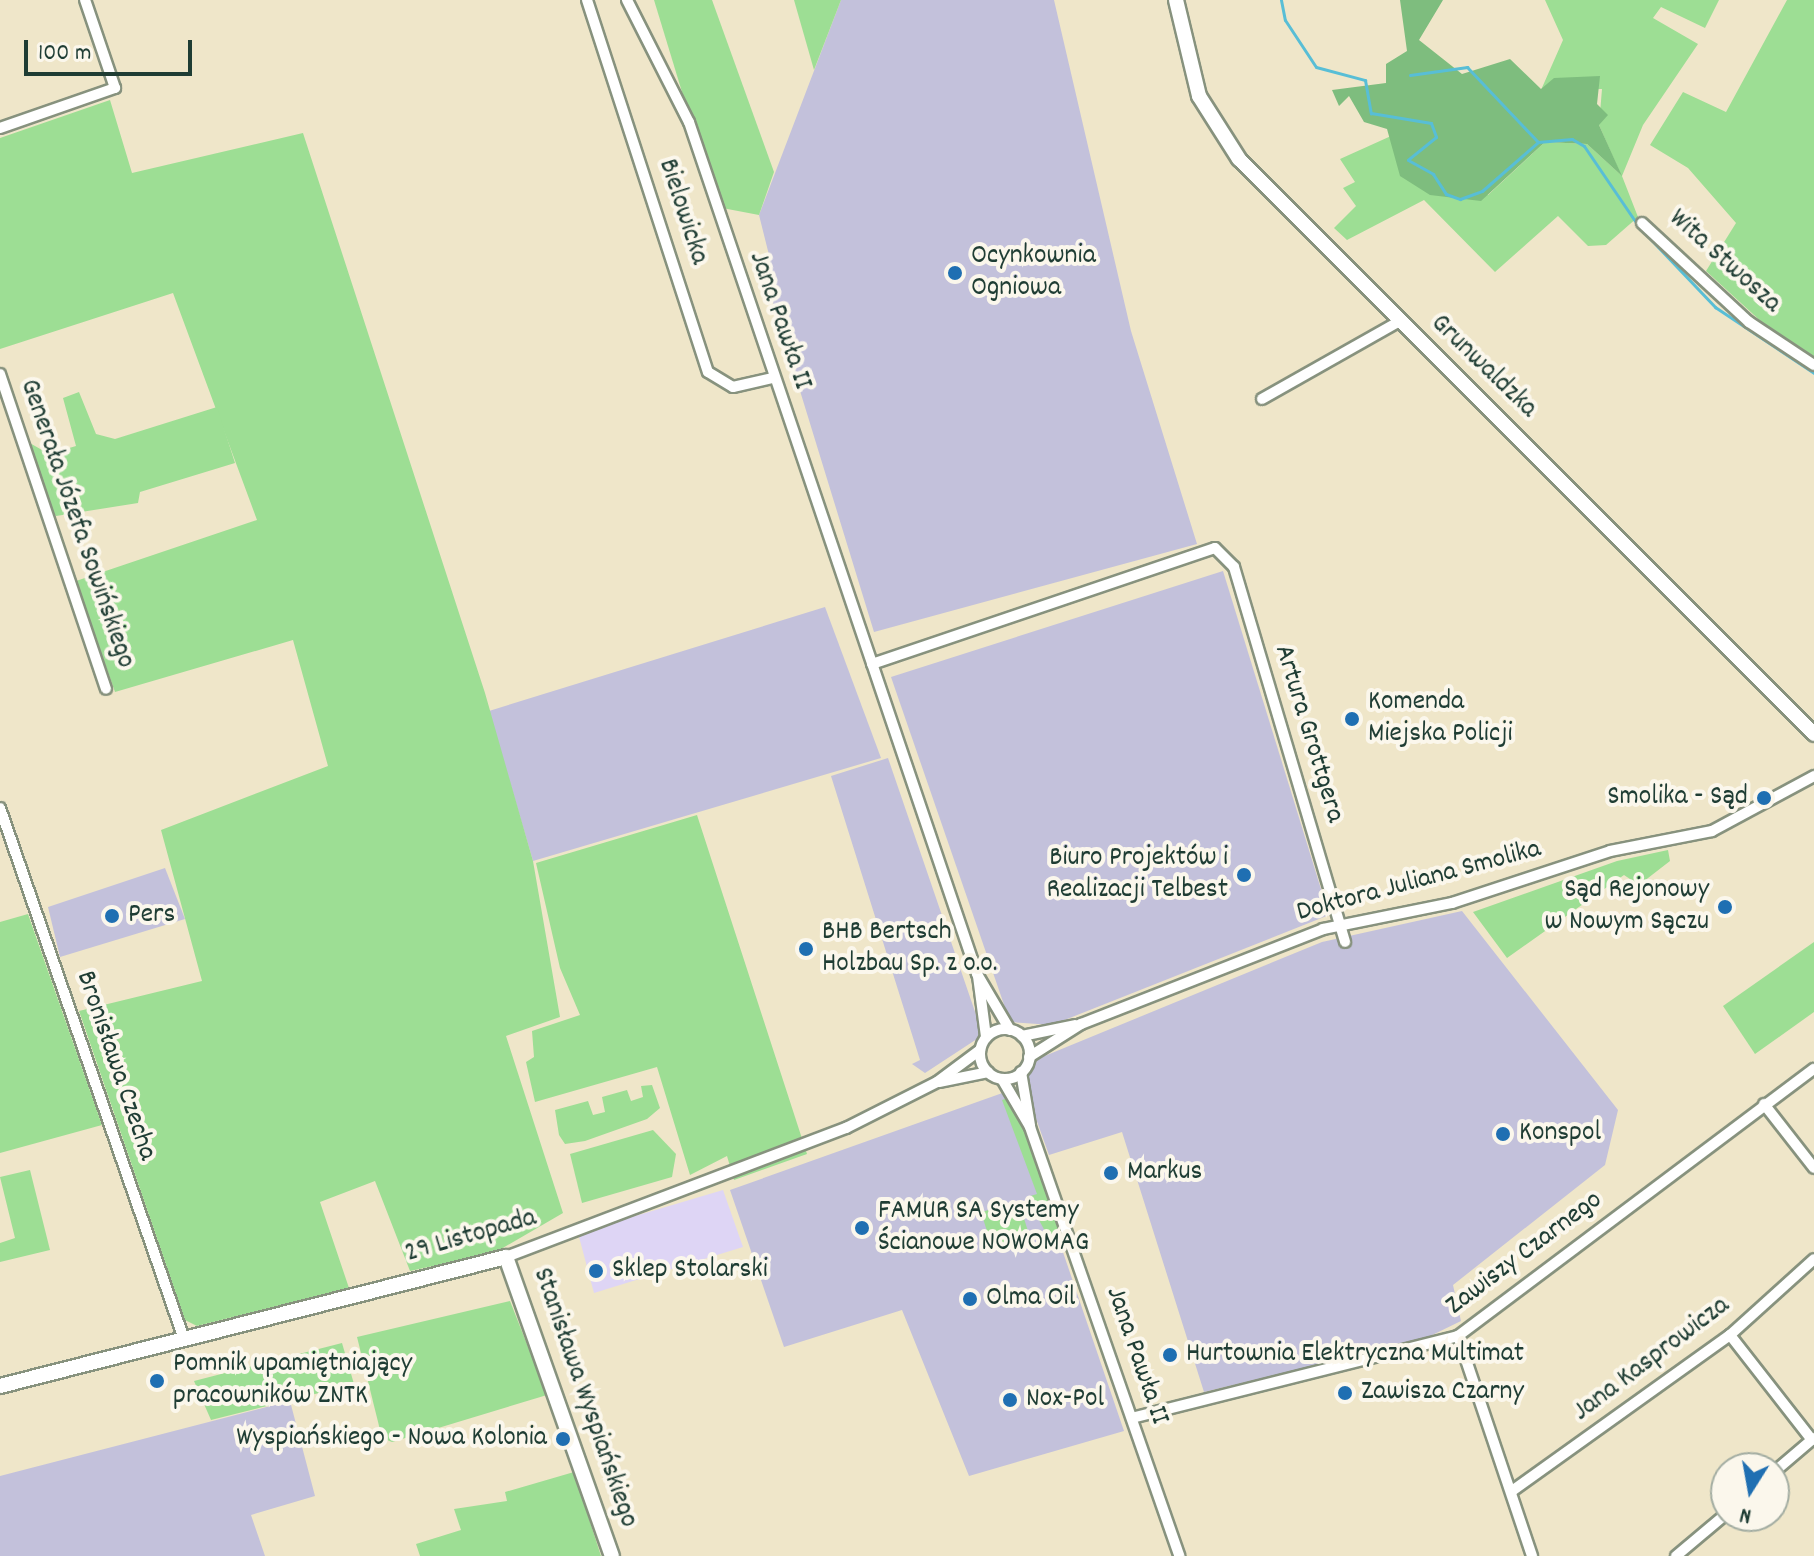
<!DOCTYPE html>
<meta charset="utf-8">
<style>
body{margin:0}
#map{position:relative;width:1814px;height:1556px;overflow:hidden;background:#efe6c9;font-family:Dekko,sans-serif}
div>[style]{position:absolute}
.built>*{inset:0;background:#ded5f5}
.industrial>*{inset:0;background:#c3c1db}
.green>*{inset:0;background:#9dde94}
.forest>*{inset:0;background:#7ebd7e}
.stream>*{height:3px;margin:-1.5px;padding:0 1.5px;transform-origin:1.5px;border-radius:1.5px;background:#58bed6}
.roads{filter:drop-shadow(2px 0 #87927e) drop-shadow(-2px 0 #87927e) drop-shadow(0 2px #87927e) drop-shadow(0 -2px #87927e)}
.street>*{height:10px;margin:-5px;padding:0 5px;transform-origin:5px;border-radius:5px;background:#fff}
.street>.ring{margin:-5px;padding:0;box-sizing:content-box;background:none;border:10px solid #fff;border-radius:50%}
.secondary>*{height:14px;margin:-7px;padding:0 7px;transform-origin:7px;border-radius:7px;background:#fff}
.dots>*{width:22px;height:22px;translate:-50% -50%;box-sizing:border-box;border:4px solid #fbf7ec;border-radius:50%}
span{translate:-50% -50%;white-space:nowrap;text-align:center;line-height:1.15;-webkit-text-stroke:8px #fbf7ec;paint-order:stroke}
.street-label{font-size:28px;color:#1f3d34}
.poi-label{font-size:28px;color:#1f3d34}
.left{translate:0 -50%;text-align:left}
.right{translate:-100% -50%;text-align:right}
.north{position:absolute;left:1710px;top:1452px;width:80px;height:80px;box-sizing:border-box;background:#fbf7ec;border:2px solid #a3ada2;border-radius:50%;rotate:191deg;font-size:22px;font-weight:700;line-height:32px;text-align:center;color:#1f3d34}
.north::after{content:'';display:block;margin:auto;width:28px;height:36px;background:#1f6fb2;clip-path:polygon(50% 0,100% 100%,50% 72%,0 100%)}
.scale{position:absolute;left:24px;top:40px;width:168px;height:36px;box-sizing:border-box;border:4px solid #1f3d34;border-top:0;padding-left:10px;font-size:24px;line-height:28px;white-space:nowrap;color:#1f3d34;-webkit-text-stroke:6px #fbf7ec;paint-order:stroke}
</style>
<div id="map">
<div class="built">
<div style="clip-path:polygon(723px 1190px,743px 1247px,594px 1293px,578px 1233px)"></div>
</div>
<div class="industrial">
<div style="clip-path:polygon(841px 0,1054px 0,1131px 331px,1197px 544px,874px 632px,766px 280px,770px 259px,759px 215px)"></div>
<div style="clip-path:polygon(1223px 571px,1329px 915px,1052px 1025px,1010px 1022px,891px 677px)"></div>
<div style="clip-path:polygon(825px 607px,881px 758px,533px 861px,489px 711px)"></div>
<div style="clip-path:polygon(888px 758px,983px 1035px,925px 1073px,912px 1064px,920px 1060px,831px 776px)"></div>
<div style="clip-path:polygon(165px 868px,185px 919px,60px 957px,48px 907px)"></div>
<div style="clip-path:polygon(1462px 911px,1618px 1110px,1605px 1165px,1453px 1285px,1461px 1321px,1422px 1340px,1204px 1392px,1122px 1132px,1049px 1155px,1024px 1085px,1030px 1062px,1322px 942px)"></div>
<div style="clip-path:polygon(1008px 1091px,1124px 1431px,969px 1476px,902px 1310px,784px 1347px,730px 1190px)"></div>
<div style="clip-path:polygon(290px 1401px,315px 1496px,251px 1515px,265px 1556px,0 1556px,0 1476px)"></div>
</div>
<div class="green">
<div style="clip-path:polygon(654px 0,712px 0,774px 172px,759px 215px,717px 207px)"></div>
<div style="clip-path:polygon(794px 0,841px 0,814px 70px)"></div>
<div style="clip-path:polygon(1545px 0,1719px 0,1705px 28px,1661px 7px,1653px 18px,1698px 44px,1643px 125px,1622px 176px,1638px 217px,1606px 245px,1588px 246px,1558px 216px,1495px 272px,1424px 200px,1347px 240px,1334px 228px,1356px 206px,1343px 188px,1355px 182px,1340px 159px,1391px 136px,1396px 159px,1488px 195px,1545px 142px,1587px 144px,1621px 175px,1599px 125px,1602px 89px,1541px 90px,1563px 40px)"></div>
<div style="clip-path:polygon(1787px 0,1814px 0,1814px 358px,1778px 337px,1706px 271px,1736px 223px,1688px 168px,1650px 145px,1683px 92px,1726px 112px)"></div>
<div style="clip-path:polygon(110px 100px,132px 173px,303px 133px,485px 693px,533px 861px,560px 1017px,506px 1036px,563px 1213px,494px 1253px,410px 1271px,375px 1181px,320px 1202px,349px 1288px,197px 1326px,185px 1320px,79px 1011px,202px 981px,161px 830px,328px 766px,293px 640px,115px 692px,76px 581px,257px 520px,173px 293px,0 349px,0 138px)"></div>
<div style="clip-path:polygon(79px 392px,96px 434px,115px 439px,217px 407px,235px 463px,140px 492px,138px 503px,56px 516px,46px 506px,28px 442px,49px 454px,76px 446px,63px 398px)"></div>
<div style="clip-path:polygon(697px 815px,807px 1154px,734px 1180px,727px 1156px,690px 1175px,657px 1067px,535px 1102px,526px 1062px,534px 1057px,532px 1031px,580px 1015px,560px 968px,536px 863px)"></div>
<div style="clip-path:polygon(1668px 850px,1670px 861px,1639px 885px,1624px 875px,1507px 958px,1473px 912px,1617px 861px)"></div>
<div style="clip-path:polygon(28px 914px,102px 1125px,0 1153px,0 922px)"></div>
<div style="clip-path:polygon(1814px 942px,1814px 1012px,1755px 1054px,1723px 1006px)"></div>
<div style="clip-path:polygon(652px 1085px,660px 1108px,647px 1119px,585px 1141px,565px 1144px,559px 1135px,555px 1110px,588px 1101px,593px 1115px,605px 1112px,602px 1097px,627px 1090px,631px 1101px,643px 1097px,641px 1086px)"></div>
<div style="clip-path:polygon(1013px 1096px,1058px 1229px,1049px 1239px,1027px 1197px,1037px 1194px,1002px 1100px)"></div>
<div style="clip-path:polygon(653px 1130px,676px 1154px,672px 1177px,582px 1203px,570px 1154px)"></div>
<div style="clip-path:polygon(30px 1170px,50px 1250px,0 1262px,0 1243px,15px 1238px,0 1177px)"></div>
<div style="clip-path:polygon(1019px 1202px,1030px 1238px,1006px 1249px,991px 1244px,981px 1212px)"></div>
<div style="clip-path:polygon(510px 1301px,547px 1395px,392px 1442px,382px 1438px,357px 1337px)"></div>
<div style="clip-path:polygon(342px 1343px,354px 1384px,335px 1389px,211px 1420px,194px 1381px)"></div>
<div style="clip-path:polygon(574px 1472px,601px 1556px,420px 1556px,416px 1544px,461px 1530px,454px 1509px,507px 1501px,505px 1492px)"></div>
</div>
<div class="forest">
<div style="clip-path:polygon(1400px 0,1443px 0,1419px 40px,1462px 74px,1510px 59px,1541px 89px,1554px 78px,1600px 76px,1597px 104px,1608px 115px,1599px 125px,1622px 176px,1587px 144px,1545px 142px,1481px 201px,1430px 195px,1400px 176px,1387px 129px,1364px 122px,1349px 96px,1339px 106px,1332px 90px,1386px 83px,1386px 64px,1407px 51px)"></div>
</div>
<div class="stream">
<div style="left:1281px;top:0;width:20px;rotate:79deg"></div>
<div style="left:1285px;top:20px;width:56px;rotate:56.6deg"></div>
<div style="left:1316px;top:67px;width:51px;rotate:14.9deg"></div>
<div style="left:1365px;top:80px;width:34px;rotate:80deg"></div>
<div style="left:1371px;top:113px;width:61px;rotate:9.5deg"></div>
<div style="left:1431px;top:123px;width:15px;rotate:70deg"></div>
<div style="left:1436px;top:137px;width:36px;rotate:141deg"></div>
<div style="left:1408px;top:160px;width:29px;rotate:29deg"></div>
<div style="left:1433px;top:174px;width:24px;rotate:57deg"></div>
<div style="left:1446px;top:194px;width:15px;rotate:20deg"></div>
<div style="left:1460px;top:199px;width:23px;rotate:-20deg"></div>
<div style="left:1482px;top:191px;width:74px;rotate:-41.2deg"></div>
<div style="left:1538px;top:142px;width:34px;rotate:-5deg"></div>
<div style="left:1572px;top:139px;width:14px;rotate:30deg"></div>
<div style="left:1584px;top:146px;width:91px;rotate:55.8deg"></div>
<div style="left:1410px;top:75px;width:58px;rotate:-8deg"></div>
<div style="left:1467px;top:67px;width:103px;rotate:46.6deg"></div>
<div style="left:1641px;top:229px;width:108px;rotate:46.5deg"></div>
<div style="left:1715px;top:307px;width:119px;rotate:33.7deg"></div>
</div>
<div class="roads">
<div class="street">
<div style="left:587px;top:0;width:391px;rotate:72deg"></div>
<div style="left:708px;top:372px;width:29px;rotate:31deg"></div>
<div style="left:733px;top:387px;width:41px;rotate:-12.7deg"></div>
<div style="left:627px;top:0;width:137px;rotate:63.1deg"></div>
<div style="left:689px;top:122px;width:899px;rotate:71.32deg"></div>
<div style="left:977px;top:974px;width:65px;rotate:59.5deg"></div>
<div style="left:0;top:128px;width:122px;rotate:-19.2deg"></div>
<div style="left:115px;top:88px;width:93px;rotate:-108.8deg"></div>
<div style="left:1642px;top:223px;width:146px;rotate:42.8deg"></div>
<div style="left:1749px;top:322px;width:78px;rotate:33.5deg"></div>
<div style="left:0;top:374px;width:332px;rotate:71.4deg"></div>
<div style="left:1262px;top:399px;width:159px;rotate:-29.5deg"></div>
<div style="left:872px;top:664px;width:362px;rotate:-18.7deg"></div>
<div style="left:1215px;top:548px;width:27px;rotate:45deg"></div>
<div style="left:1234px;top:567px;width:391px;rotate:73.5deg"></div>
<div style="left:0;top:808px;width:562px;rotate:70.89deg"></div>
<div style="left:978px;top:976px;width:62px;rotate:82.5deg"></div>
<div class="ring" style="left:980px;top:1029px;width:40px;height:40px"></div>
<div style="left:1022px;top:1036px;width:54px;rotate:-11.7deg"></div>
<div style="left:1029px;top:1057px;width:62px;rotate:-32.4deg"></div>
<div style="left:1081px;top:1024px;width:260px;rotate:-21.4deg"></div>
<div style="left:1323px;top:929px;width:132px;rotate:-11.4deg"></div>
<div style="left:1452px;top:903px;width:166px;rotate:-18.2deg"></div>
<div style="left:1610px;top:851px;width:104px;rotate:-11.1deg"></div>
<div style="left:1712px;top:831px;width:116px;rotate:-28.3deg"></div>
<div style="left:1021px;top:1072px;width:54px;rotate:80.4deg"></div>
<div style="left:1002px;top:1079px;width:56px;rotate:59.7deg"></div>
<div style="left:1030px;top:1127px;width:454px;rotate:70.8deg"></div>
<div style="left:939px;top:1082px;width:50px;rotate:-11.5deg"></div>
<div style="left:1764px;top:1104px;width:81px;rotate:52deg"></div>
<div style="left:506px;top:1257px;width:364px;rotate:-20.8deg"></div>
<div style="left:846px;top:1128px;width:102px;rotate:-26.8deg"></div>
<div style="left:937px;top:1082px;width:54px;rotate:-36.7deg"></div>
<div style="left:1730px;top:1335px;width:133px;rotate:52deg"></div>
<div style="left:1458px;top:1336px;width:232px;rotate:71.4deg"></div>
<div style="left:1132px;top:1418px;width:336px;rotate:-14.1deg"></div>
<div style="left:1458px;top:1336px;width:445px;rotate:-36.9deg"></div>
<div style="left:1774px;top:1472px;width:52px;rotate:-40.4deg"></div>
<div style="left:1512px;top:1491px;width:268px;rotate:-35.6deg"></div>
<div style="left:1730px;top:1335px;width:113px;rotate:-42.1deg"></div>
<div style="left:1676px;top:1556px;width:65px;rotate:-40deg"></div>
</div>
<div class="secondary">
<div style="left:1176px;top:0;width:99px;rotate:76.5deg"></div>
<div style="left:1199px;top:96px;width:75px;rotate:57.6deg"></div>
<div style="left:1239px;top:159px;width:813px;rotate:45deg"></div>
<div style="left:0;top:1386px;width:522px;rotate:-14.3deg"></div>
<div style="left:506px;top:1257px;width:317px;rotate:70.5deg"></div>
</div>
</div>
<div class="dots">
<div style="left:955px;top:273px;background:#1f6fb2"></div>
<div style="left:1352px;top:719px;background:#1f6fb2"></div>
<div style="left:1764px;top:798px;background:#1f6fb2"></div>
<div style="left:1244px;top:875px;background:#1f6fb2"></div>
<div style="left:1725px;top:907px;background:#1f6fb2"></div>
<div style="left:112px;top:916px;background:#1f6fb2"></div>
<div style="left:806px;top:949px;background:#1f6fb2"></div>
<div style="left:1503px;top:1134px;background:#1f6fb2"></div>
<div style="left:1111px;top:1173px;background:#1f6fb2"></div>
<div style="left:862px;top:1228px;background:#1f6fb2"></div>
<div style="left:596px;top:1271px;background:#1f6fb2"></div>
<div style="left:970px;top:1299px;background:#1f6fb2"></div>
<div style="left:1170px;top:1355px;background:#1f6fb2"></div>
<div style="left:157px;top:1381px;background:#1f6fb2"></div>
<div style="left:1345px;top:1393px;background:#1f6fb2"></div>
<div style="left:1010px;top:1400px;background:#1f6fb2"></div>
<div style="left:563px;top:1439px;background:#1f6fb2"></div>
</div>
<div class="street-label">
<span style="left:682px;top:212px;rotate:72deg">Bielowicka</span>
<span style="left:1724px;top:262px;rotate:42deg">Wita Stwosza</span>
<span style="left:779px;top:321px;rotate:71deg">Jana Pawła II</span>
<span style="left:1483px;top:367px;rotate:44deg">Grunwaldzka</span>
<span style="left:76px;top:524px;rotate:71deg">Generała Józefa Sowińskiego</span>
<span style="left:1308px;top:734px;rotate:73deg">Artura Grottgera</span>
<span style="left:1419px;top:882px;rotate:-15deg">Doktora Juliana Smolika</span>
<span style="left:115px;top:1066px;rotate:71deg">Bronisława Czecha</span>
<span style="left:471px;top:1237px;rotate:-16deg">29 Listopada</span>
<span style="left:1525px;top:1254px;rotate:-37deg">Zawiszy Czarnego</span>
<span style="left:1136px;top:1356px;rotate:71deg">Jana Pawła II</span>
<span style="left:1652px;top:1360px;rotate:-37deg">Jana Kasprowicza</span>
<span style="left:584px;top:1398px;rotate:71deg">Stanisława Wyspiańskiego</span>
</div>
<div class="poi-label">
<span class="left" style="left:971px;top:273px">Ocynkownia<br>Ogniowa</span>
<span class="left" style="left:1368px;top:719px">Komenda<br>Miejska Policji</span>
<span class="right" style="left:1748px;top:798px">Smolika - Sąd</span>
<span class="right" style="left:1228px;top:875px">Biuro Projektów i<br>Realizacji Telbest</span>
<span class="right" style="left:1709px;top:907px">Sąd Rejonowy<br>w Nowym Sączu</span>
<span class="left" style="left:128px;top:916px">Pers</span>
<span class="left" style="left:822px;top:949px">BHB Bertsch<br>Holzbau Sp. z o.o.</span>
<span class="left" style="left:1519px;top:1134px">Konspol</span>
<span class="left" style="left:1127px;top:1173px">Markus</span>
<span class="left" style="left:878px;top:1228px">FAMUR SA Systemy<br>Ścianowe NOWOMAG</span>
<span class="left" style="left:612px;top:1271px">Sklep Stolarski</span>
<span class="left" style="left:986px;top:1299px">Olma Oil</span>
<span class="left" style="left:1186px;top:1355px">Hurtownia Elektryczna Multimat</span>
<span class="left" style="left:173px;top:1381px">Pomnik upamiętniający<br>pracowników ZNTK</span>
<span class="left" style="left:1361px;top:1393px">Zawisza Czarny</span>
<span class="left" style="left:1026px;top:1400px">Nox-Pol</span>
<span class="right" style="left:547px;top:1439px">Wyspiańskiego - Nowa Kolonia</span>
</div>
<div class="north">N</div>
<div class="scale">100 m</div>
</div>
